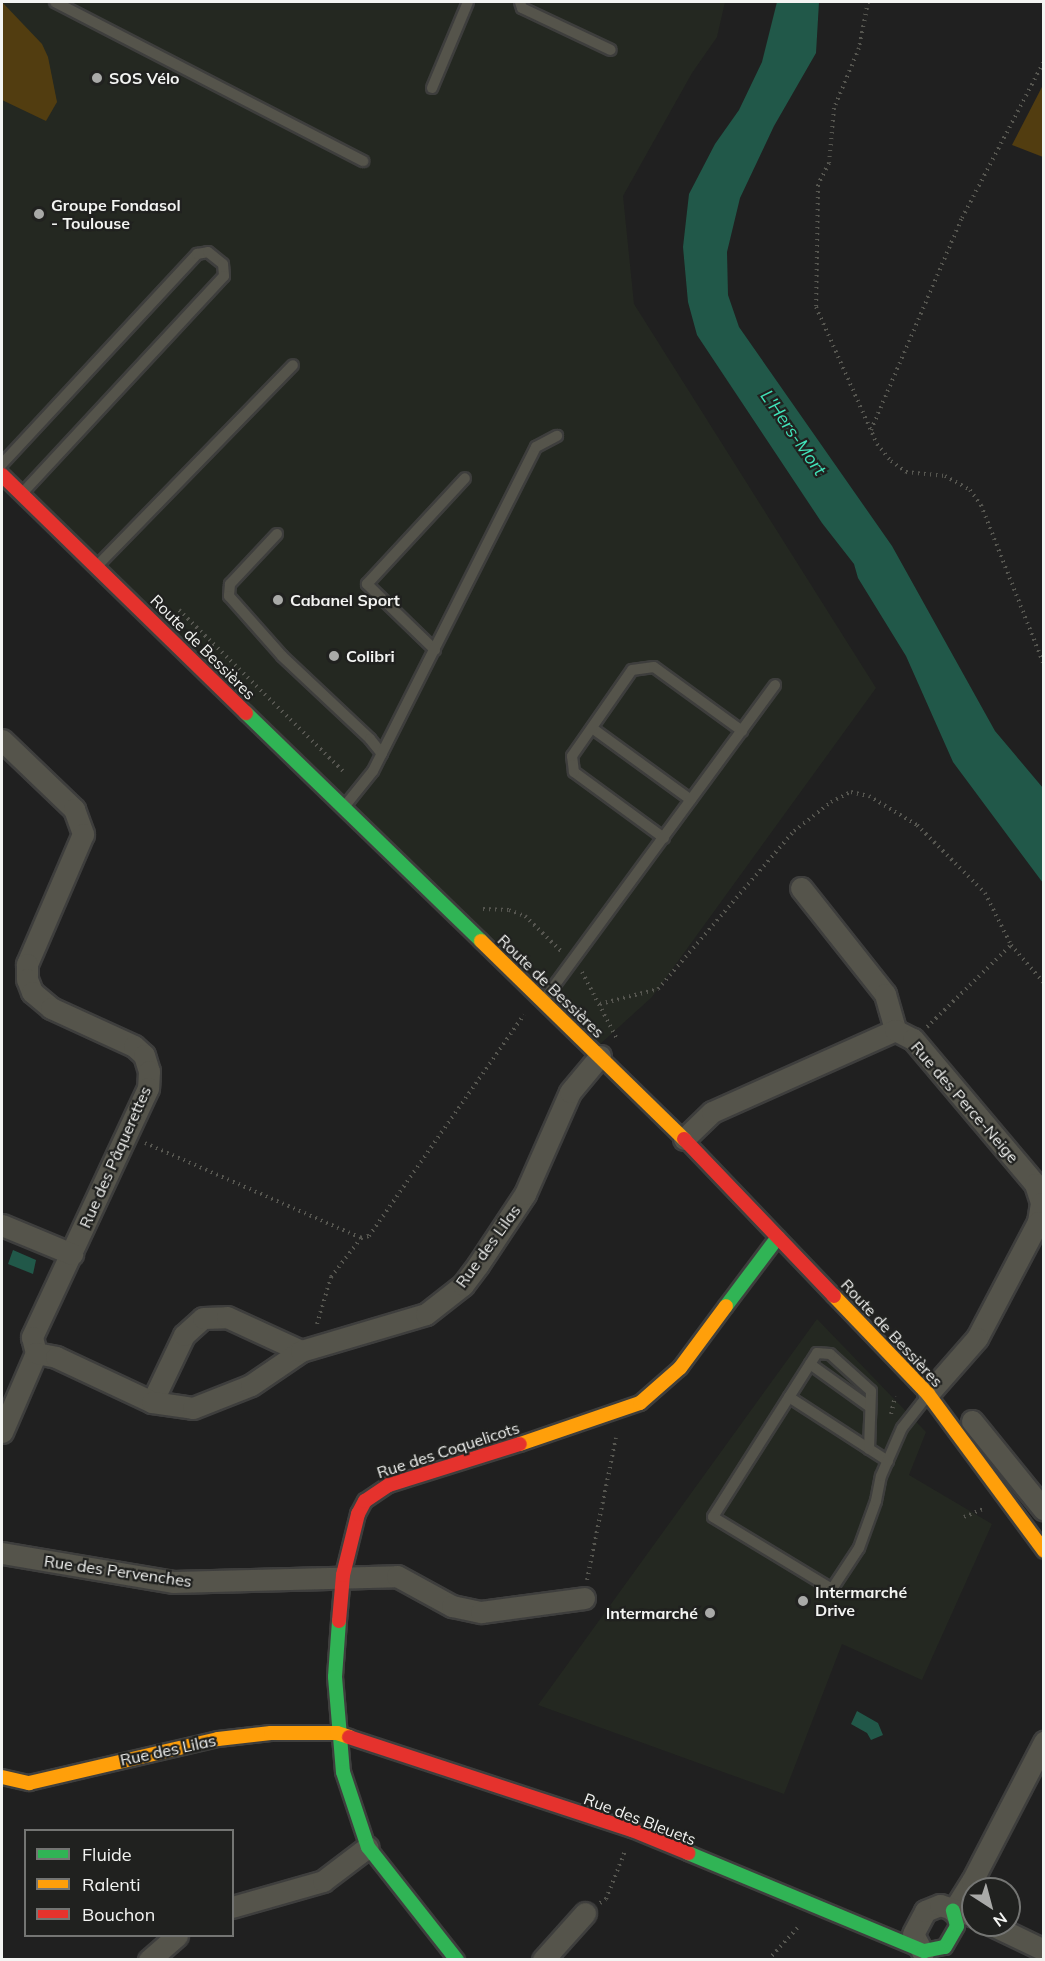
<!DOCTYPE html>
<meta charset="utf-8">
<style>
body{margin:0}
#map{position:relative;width:1045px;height:1961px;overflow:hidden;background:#202020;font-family:Mulish,sans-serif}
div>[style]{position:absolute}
.built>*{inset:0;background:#242821}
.green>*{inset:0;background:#523d10}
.water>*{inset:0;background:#215849}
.path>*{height:4px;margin-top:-2px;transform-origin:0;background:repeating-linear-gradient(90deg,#565650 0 1.5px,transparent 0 6px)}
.roads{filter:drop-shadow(2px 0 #3e3e3d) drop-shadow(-2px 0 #3e3e3d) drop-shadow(0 2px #3e3e3d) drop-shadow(0 -2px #3e3e3d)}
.lane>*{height:10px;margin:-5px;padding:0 5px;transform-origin:5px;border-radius:5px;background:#55544b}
.street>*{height:21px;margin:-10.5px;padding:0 10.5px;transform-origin:10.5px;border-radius:10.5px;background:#55544b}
.fast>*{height:14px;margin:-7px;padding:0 7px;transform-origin:7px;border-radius:7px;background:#30b455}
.slow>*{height:14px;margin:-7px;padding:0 7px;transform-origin:7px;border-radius:7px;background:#ff9f0a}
.jam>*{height:14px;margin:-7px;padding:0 7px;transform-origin:7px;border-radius:7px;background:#e5322d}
.dots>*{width:16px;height:16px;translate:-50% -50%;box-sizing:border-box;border:3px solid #20211f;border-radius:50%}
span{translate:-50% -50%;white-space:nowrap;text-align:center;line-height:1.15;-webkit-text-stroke:4.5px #20211f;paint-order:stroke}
.poi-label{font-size:16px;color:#f3f4f2;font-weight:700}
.left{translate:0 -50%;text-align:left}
.right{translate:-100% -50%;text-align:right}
.street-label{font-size:16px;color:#f3f4f2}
.water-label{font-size:18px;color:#41e3b9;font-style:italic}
.frame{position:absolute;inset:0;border:3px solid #f3f4f2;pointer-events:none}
.legend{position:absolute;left:24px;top:1829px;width:210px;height:108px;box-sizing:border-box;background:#20211f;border:2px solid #747573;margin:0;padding:8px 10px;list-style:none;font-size:18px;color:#f3f4f2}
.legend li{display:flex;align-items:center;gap:12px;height:30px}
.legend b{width:30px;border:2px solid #747573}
.north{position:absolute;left:961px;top:1877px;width:60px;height:60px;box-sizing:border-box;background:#20211f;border:2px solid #747573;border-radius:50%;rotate:144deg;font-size:16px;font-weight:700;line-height:24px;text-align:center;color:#f3f4f2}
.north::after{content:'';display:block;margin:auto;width:21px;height:27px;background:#a9aaa8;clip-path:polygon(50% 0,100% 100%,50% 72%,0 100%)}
</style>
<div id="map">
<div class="built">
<div style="clip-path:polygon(2px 2px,725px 2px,717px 37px,692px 73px,623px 196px,634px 304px,876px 688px,652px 997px,587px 1056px,2px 468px)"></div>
<div style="clip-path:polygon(817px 1319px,926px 1432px,909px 1475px,992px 1524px,922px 1680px,842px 1644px,784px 1794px,538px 1705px)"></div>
</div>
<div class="green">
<div style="clip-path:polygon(2px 2px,42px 44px,48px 57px,57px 102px,46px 121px,2px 100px)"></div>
<div style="clip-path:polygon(1043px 85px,1043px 157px,1012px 145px)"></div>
</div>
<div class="water">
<div style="clip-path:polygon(777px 2px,819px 2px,816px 53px,774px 126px,740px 198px,727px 252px,728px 295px,739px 327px,892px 546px,995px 731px,1043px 788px,1043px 883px,953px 762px,906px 656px,858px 578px,854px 564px,822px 523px,697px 335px,688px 302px,683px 247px,689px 194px,715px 144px,739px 110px,762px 62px)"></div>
<div style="clip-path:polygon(13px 1250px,36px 1260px,33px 1274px,8px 1264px)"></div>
<div style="clip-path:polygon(857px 1711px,878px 1723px,883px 1735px,871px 1740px,867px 1733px,851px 1724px)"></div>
</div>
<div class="path">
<div style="left:868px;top:2px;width:47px;rotate:101.1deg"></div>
<div style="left:859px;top:48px;width:65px;rotate:112.6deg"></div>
<div style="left:834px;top:108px;width:55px;rotate:95.2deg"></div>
<div style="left:829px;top:163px;width:25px;rotate:117deg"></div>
<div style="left:818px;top:185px;width:122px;rotate:90.9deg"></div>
<div style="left:816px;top:307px;width:150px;rotate:66deg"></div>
<div style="left:877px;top:444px;width:22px;rotate:51deg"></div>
<div style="left:891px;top:461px;width:19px;rotate:36deg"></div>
<div style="left:906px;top:472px;width:39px;rotate:6deg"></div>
<div style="left:945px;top:476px;width:29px;rotate:29deg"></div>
<div style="left:970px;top:490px;width:19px;rotate:54deg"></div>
<div style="left:981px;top:505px;width:172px;rotate:68.5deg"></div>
<div style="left:871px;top:430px;width:231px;rotate:-66.8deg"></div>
<div style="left:962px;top:218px;width:177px;rotate:-62.4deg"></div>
<div style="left:179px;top:610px;width:231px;rotate:44.5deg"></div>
<div style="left:483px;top:909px;width:26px;rotate:2deg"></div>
<div style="left:509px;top:910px;width:17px;rotate:21deg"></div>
<div style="left:525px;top:916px;width:52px;rotate:44.2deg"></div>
<div style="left:582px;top:972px;width:76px;rotate:62.4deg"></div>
<div style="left:600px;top:1004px;width:60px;rotate:-14.5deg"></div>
<div style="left:658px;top:989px;width:208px;rotate:-49.3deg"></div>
<div style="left:794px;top:831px;width:47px;rotate:-38.1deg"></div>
<div style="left:831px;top:802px;width:22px;rotate:-27deg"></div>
<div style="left:851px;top:792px;width:18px;rotate:13deg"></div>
<div style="left:869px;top:796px;width:56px;rotate:31.1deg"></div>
<div style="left:917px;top:825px;width:96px;rotate:45deg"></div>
<div style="left:985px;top:893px;width:58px;rotate:63.4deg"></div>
<div style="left:1011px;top:945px;width:50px;rotate:49deg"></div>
<div style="left:927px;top:1027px;width:117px;rotate:-44.3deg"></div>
<div style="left:145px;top:1143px;width:236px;rotate:23.7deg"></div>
<div style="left:361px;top:1238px;width:8px;rotate:-14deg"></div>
<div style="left:369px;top:1236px;width:270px;rotate:-55deg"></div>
<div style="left:317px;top:1324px;width:49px;rotate:-73.4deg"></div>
<div style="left:331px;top:1277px;width:49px;rotate:-52.4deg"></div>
<div style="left:891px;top:1414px;width:18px;rotate:-77deg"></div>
<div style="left:964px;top:1517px;width:23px;rotate:-23deg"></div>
<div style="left:587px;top:1580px;width:145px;rotate:-78.5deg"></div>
<div style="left:600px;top:1903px;width:7px;rotate:-34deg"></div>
<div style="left:606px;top:1899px;width:52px;rotate:-68.4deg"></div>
<div style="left:768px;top:1960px;width:47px;rotate:-47.6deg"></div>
</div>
<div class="roads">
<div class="lane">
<div style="left:55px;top:2px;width:347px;rotate:27.3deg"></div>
<div style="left:520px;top:2px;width:6px;rotate:72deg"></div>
<div style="left:522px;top:8px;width:98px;rotate:25.3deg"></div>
<div style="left:432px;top:88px;width:93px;rotate:-67.3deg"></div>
<div style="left:2px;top:464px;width:287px;rotate:-47.1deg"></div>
<div style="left:197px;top:254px;width:11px;rotate:-10deg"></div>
<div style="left:208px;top:252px;width:19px;rotate:39deg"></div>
<div style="left:223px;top:264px;width:12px;rotate:85deg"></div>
<div style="left:224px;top:276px;width:296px;rotate:132.9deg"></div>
<div style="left:277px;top:534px;width:69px;rotate:133.2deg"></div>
<div style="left:230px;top:584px;width:12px;rotate:95deg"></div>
<div style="left:229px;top:596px;width:80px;rotate:48.5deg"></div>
<div style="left:282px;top:656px;width:121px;rotate:43.3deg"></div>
<div style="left:370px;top:739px;width:19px;rotate:51deg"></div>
<div style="left:98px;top:565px;width:279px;rotate:-45.7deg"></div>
<div style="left:435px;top:650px;width:95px;rotate:-135.9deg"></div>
<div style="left:367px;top:584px;width:144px;rotate:-47.2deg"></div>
<div style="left:592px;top:728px;width:122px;rotate:36deg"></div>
<div style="left:344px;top:807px;width:46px;rotate:-51.1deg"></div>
<div style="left:373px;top:771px;width:363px;rotate:-63.3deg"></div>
<div style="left:536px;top:447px;width:24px;rotate:-28deg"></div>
<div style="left:664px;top:838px;width:112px;rotate:-143.7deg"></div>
<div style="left:574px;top:772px;width:16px;rotate:-97deg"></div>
<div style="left:572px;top:756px;width:105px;rotate:-55.1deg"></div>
<div style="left:632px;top:670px;width:22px;rotate:-8deg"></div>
<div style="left:654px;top:667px;width:109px;rotate:36deg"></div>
<div style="left:543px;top:1001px;width:392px;rotate:-53.7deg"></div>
<div style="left:810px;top:1364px;width:74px;rotate:35.6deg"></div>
<div style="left:789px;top:1397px;width:118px;rotate:32.9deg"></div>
<div style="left:869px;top:1449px;width:58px;rotate:-88deg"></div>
<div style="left:871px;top:1391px;width:55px;rotate:-137.9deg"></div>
<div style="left:830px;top:1354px;width:13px;rotate:-176deg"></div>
<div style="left:817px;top:1353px;width:194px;rotate:122.4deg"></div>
<div style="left:713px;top:1517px;width:139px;rotate:31.2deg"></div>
<div style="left:832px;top:1589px;width:49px;rotate:-56.6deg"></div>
<div style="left:859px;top:1548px;width:50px;rotate:-70.1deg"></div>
<div style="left:876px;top:1501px;width:25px;rotate:-79deg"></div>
<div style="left:881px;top:1476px;width:52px;rotate:-66.4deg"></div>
<div style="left:902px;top:1428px;width:42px;rotate:-51.8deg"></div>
</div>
<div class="street">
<div style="left:2px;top:740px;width:100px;rotate:43.8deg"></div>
<div style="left:74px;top:809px;width:27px;rotate:70deg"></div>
<div style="left:83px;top:834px;width:142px;rotate:113.3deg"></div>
<div style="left:27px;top:964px;width:15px;rotate:90deg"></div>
<div style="left:27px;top:979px;width:14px;rotate:69deg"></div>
<div style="left:32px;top:992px;width:25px;rotate:40deg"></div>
<div style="left:51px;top:1008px;width:91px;rotate:24.6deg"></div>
<div style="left:134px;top:1046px;width:13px;rotate:42deg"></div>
<div style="left:144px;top:1055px;width:17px;rotate:73deg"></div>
<div style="left:149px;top:1071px;width:17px;rotate:93deg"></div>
<div style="left:148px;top:1088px;width:275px;rotate:115deg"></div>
<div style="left:32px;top:1337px;width:16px;rotate:76deg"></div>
<div style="left:801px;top:888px;width:135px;rotate:51.6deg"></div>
<div style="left:885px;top:994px;width:37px;rotate:74deg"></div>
<div style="left:684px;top:1139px;width:39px;rotate:-44deg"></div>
<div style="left:712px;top:1112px;width:201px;rotate:-24.1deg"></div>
<div style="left:895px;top:1030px;width:20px;rotate:27deg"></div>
<div style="left:913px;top:1039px;width:189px;rotate:49.9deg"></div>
<div style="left:1035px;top:1184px;width:20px;rotate:72deg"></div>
<div style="left:1041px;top:1203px;width:19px;rotate:99deg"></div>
<div style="left:1038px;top:1222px;width:131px;rotate:117.7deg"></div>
<div style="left:977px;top:1338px;width:74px;rotate:131.2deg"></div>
<div style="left:2px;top:1225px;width:76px;rotate:22.5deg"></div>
<div style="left:152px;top:1402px;width:74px;rotate:-64.5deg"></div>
<div style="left:184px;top:1335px;width:25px;rotate:-42deg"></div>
<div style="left:203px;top:1318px;width:24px;rotate:-2deg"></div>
<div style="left:227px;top:1317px;width:81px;rotate:24.7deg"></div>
<div style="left:972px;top:1421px;width:114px;rotate:51deg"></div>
<div style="left:2px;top:1432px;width:86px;rotate:-66.7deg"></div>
<div style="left:36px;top:1353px;width:20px;rotate:11deg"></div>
<div style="left:56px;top:1357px;width:106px;rotate:25.1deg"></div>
<div style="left:152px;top:1402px;width:41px;rotate:8.3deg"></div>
<div style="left:193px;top:1408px;width:62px;rotate:-21.6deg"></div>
<div style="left:251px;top:1385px;width:60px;rotate:-34.2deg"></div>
<div style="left:301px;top:1351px;width:130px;rotate:-16.5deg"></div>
<div style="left:426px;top:1314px;width:47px;rotate:-38.1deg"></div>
<div style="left:463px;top:1285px;width:25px;rotate:-53deg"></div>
<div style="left:478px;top:1265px;width:85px;rotate:-56.5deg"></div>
<div style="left:525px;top:1194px;width:111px;rotate:-66.2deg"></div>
<div style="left:570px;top:1092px;width:47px;rotate:-50.2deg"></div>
<div style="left:2px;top:1553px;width:173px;rotate:9.6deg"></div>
<div style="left:173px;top:1582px;width:224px;rotate:-1.5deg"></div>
<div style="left:397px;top:1576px;width:63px;rotate:28.6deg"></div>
<div style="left:452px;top:1606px;width:30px;rotate:12deg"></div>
<div style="left:481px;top:1612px;width:104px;rotate:-7.7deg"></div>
<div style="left:232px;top:1907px;width:95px;rotate:-15.9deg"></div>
<div style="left:323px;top:1881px;width:56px;rotate:-37.1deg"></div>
<div style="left:953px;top:1911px;width:36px;rotate:-58deg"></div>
<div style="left:972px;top:1881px;width:157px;rotate:-62.6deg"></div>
<div style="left:992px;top:1925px;width:58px;rotate:25.7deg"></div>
<div style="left:923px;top:1953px;width:21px;rotate:-118deg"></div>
<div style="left:913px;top:1934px;width:26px;rotate:-62deg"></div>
<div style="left:925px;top:1911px;width:16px;rotate:-22deg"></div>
<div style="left:940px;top:1905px;width:35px;rotate:18deg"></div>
<div style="left:149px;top:1960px;width:37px;rotate:-41deg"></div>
<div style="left:543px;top:1960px;width:63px;rotate:-48.2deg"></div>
</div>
<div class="fast">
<div style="left:246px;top:713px;width:327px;rotate:44.1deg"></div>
<div style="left:726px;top:1306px;width:86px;rotate:-53deg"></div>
<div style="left:339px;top:1621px;width:56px;rotate:94.1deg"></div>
<div style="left:335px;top:1677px;width:95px;rotate:85.2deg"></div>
<div style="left:343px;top:1772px;width:79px;rotate:71.6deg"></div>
<div style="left:368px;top:1847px;width:144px;rotate:51.8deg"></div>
<div style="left:688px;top:1853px;width:256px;rotate:22.6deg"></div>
<div style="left:924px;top:1951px;width:21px;rotate:-11deg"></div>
<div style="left:945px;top:1947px;width:24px;rotate:-60deg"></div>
<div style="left:957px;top:1926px;width:16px;rotate:-105deg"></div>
</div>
<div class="slow">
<div style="left:481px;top:941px;width:284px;rotate:44.3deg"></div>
<div style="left:834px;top:1296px;width:136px;rotate:46.2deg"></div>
<div style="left:928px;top:1394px;width:195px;rotate:53.5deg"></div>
<div style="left:520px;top:1444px;width:127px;rotate:-18.9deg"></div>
<div style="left:640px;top:1403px;width:53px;rotate:-41.2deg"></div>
<div style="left:680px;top:1368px;width:77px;rotate:-53.4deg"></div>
<div style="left:2px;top:1777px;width:28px;rotate:13deg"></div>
<div style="left:29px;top:1783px;width:194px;rotate:-13.1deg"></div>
<div style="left:218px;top:1739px;width:53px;rotate:-6.5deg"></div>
<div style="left:271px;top:1733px;width:66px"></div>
<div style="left:337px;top:1733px;width:13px;rotate:18deg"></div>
</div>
<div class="jam">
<div style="left:2px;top:475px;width:341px;rotate:44.3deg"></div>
<div style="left:684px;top:1139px;width:217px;rotate:46.3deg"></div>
<div style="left:339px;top:1621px;width:46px;rotate:-85deg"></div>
<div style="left:343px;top:1575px;width:63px;rotate:-76.2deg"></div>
<div style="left:358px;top:1514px;width:15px;rotate:-62deg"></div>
<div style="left:365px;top:1501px;width:29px;rotate:-34deg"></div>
<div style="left:389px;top:1485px;width:137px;rotate:-17.4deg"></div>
<div style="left:349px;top:1737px;width:298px;rotate:18.2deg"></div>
<div style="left:632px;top:1830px;width:61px;rotate:22.3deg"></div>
</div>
</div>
<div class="dots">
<div style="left:97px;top:78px;background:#a9aaa8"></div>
<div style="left:39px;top:214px;background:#a9aaa8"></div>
<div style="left:278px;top:600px;background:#a9aaa8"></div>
<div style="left:334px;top:656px;background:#a9aaa8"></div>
<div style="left:803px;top:1601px;background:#a9aaa8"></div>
<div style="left:710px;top:1613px;background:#a9aaa8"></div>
</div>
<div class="poi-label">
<span class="left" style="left:109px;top:78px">SOS Vélo</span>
<span class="left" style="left:51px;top:214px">Groupe Fondasol<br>- Toulouse</span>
<span class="left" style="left:290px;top:600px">Cabanel Sport</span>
<span class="left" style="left:346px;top:656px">Colibri</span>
<span class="left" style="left:815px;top:1601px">Intermarché<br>Drive</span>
<span class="right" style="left:698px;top:1613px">Intermarché</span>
</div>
<div class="street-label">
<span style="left:203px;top:647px;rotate:45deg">Route de Bessières</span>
<span style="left:551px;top:986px;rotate:44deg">Route de Bessières</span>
<span style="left:965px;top:1102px;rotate:49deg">Rue des Perce-Neige</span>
<span style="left:115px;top:1157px;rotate:-66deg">Rue des Pâquerettes</span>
<span style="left:488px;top:1246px;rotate:-54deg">Rue des Lilas</span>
<span style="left:892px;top:1333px;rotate:47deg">Route de Bessières</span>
<span style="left:448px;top:1450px;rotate:-18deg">Rue des Coquelicots</span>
<span style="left:118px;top:1571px;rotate:8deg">Rue des Pervenches</span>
<span style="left:168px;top:1750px;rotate:-12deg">Rue des Lilas</span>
<span style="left:640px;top:1819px;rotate:21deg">Rue des Bleuets</span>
</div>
<div class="water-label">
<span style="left:793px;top:433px;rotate:55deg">L'Hers-Mort</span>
</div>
<div class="frame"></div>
<ul class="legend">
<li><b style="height:8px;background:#30b455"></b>Fluide</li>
<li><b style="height:8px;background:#ff9f0a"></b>Ralenti</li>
<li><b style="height:8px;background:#e5322d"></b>Bouchon</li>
</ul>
<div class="north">N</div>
</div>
